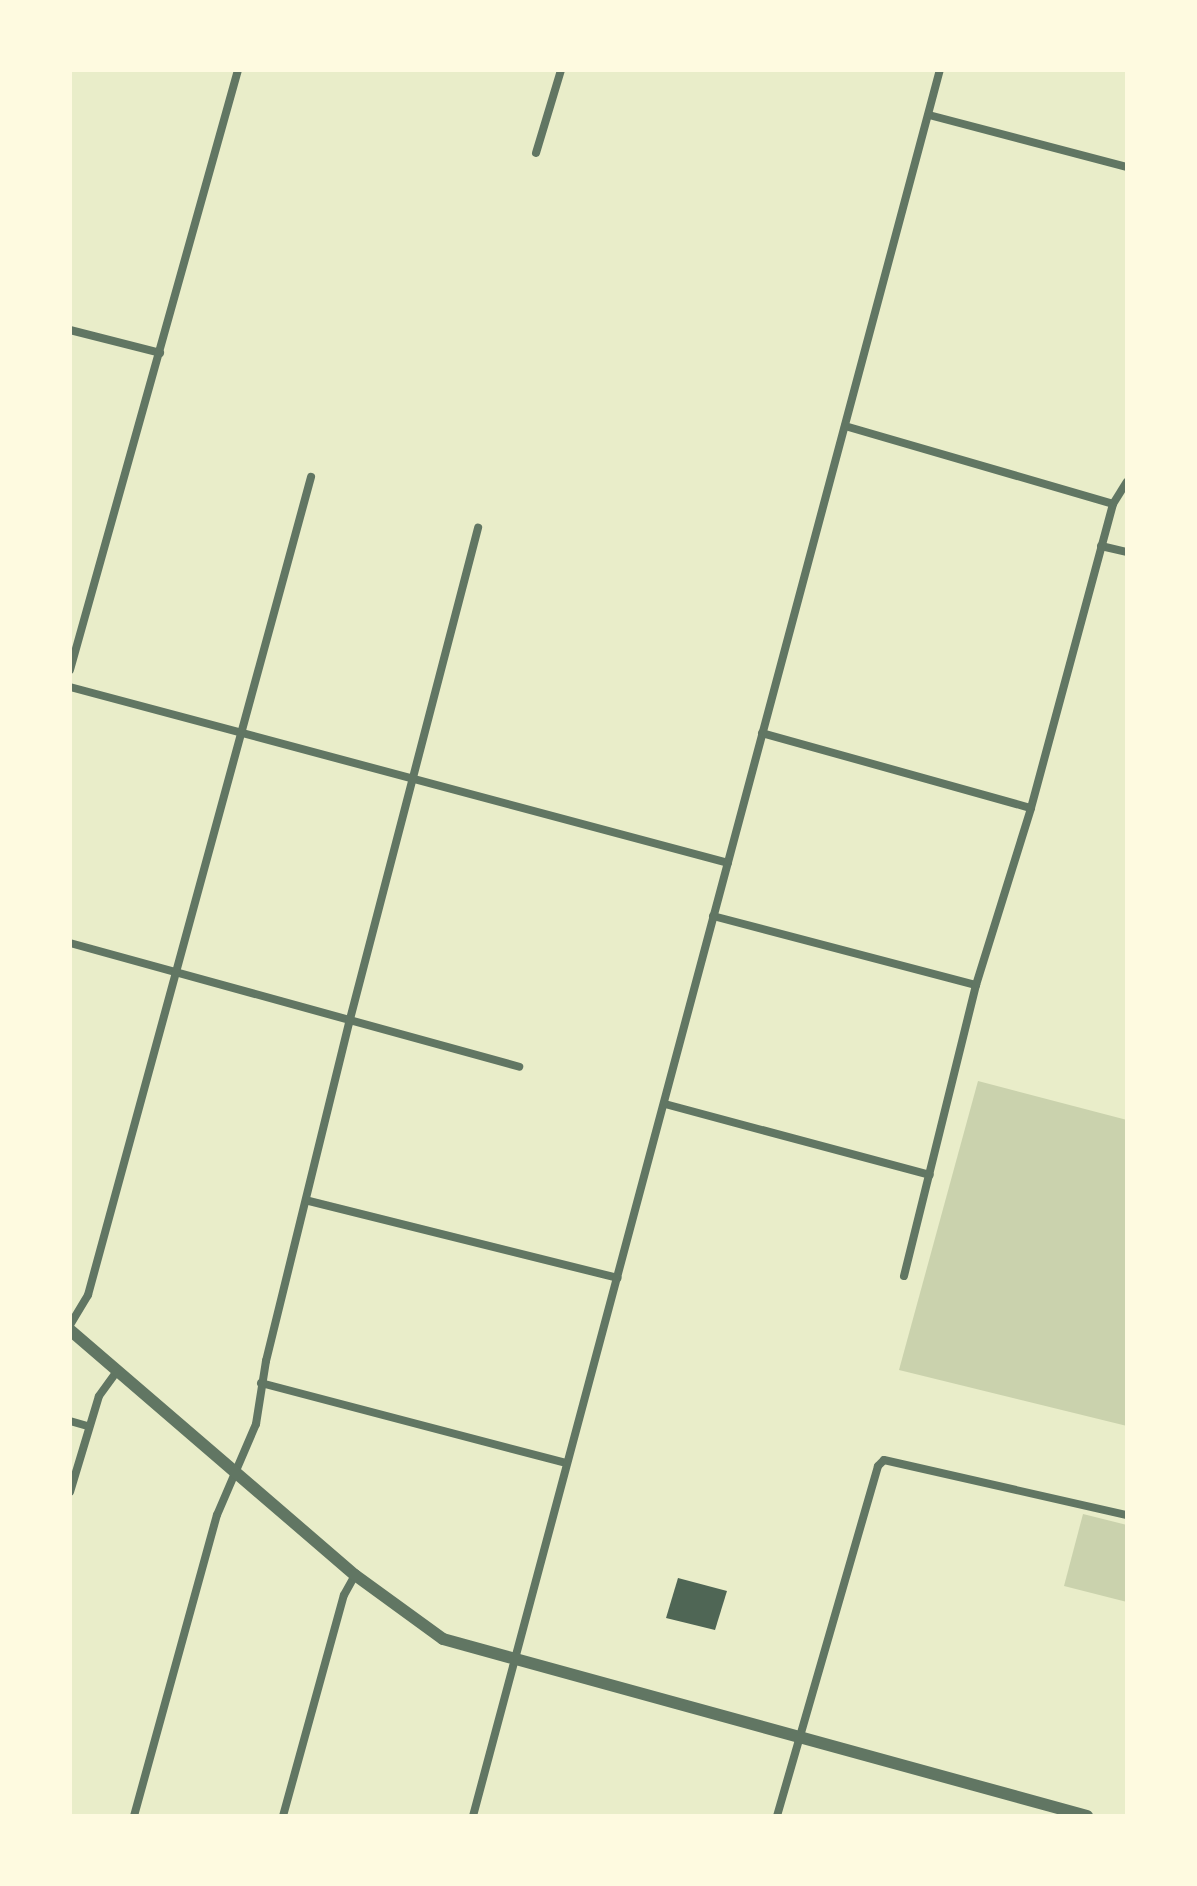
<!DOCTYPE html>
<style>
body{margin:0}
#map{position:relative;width:1197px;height:1886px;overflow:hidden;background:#e9edc9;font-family:Raleway,sans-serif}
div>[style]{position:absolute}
.green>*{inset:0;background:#cad2ad}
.building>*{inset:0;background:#4f6655}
.minor>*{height:8px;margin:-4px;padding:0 4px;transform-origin:4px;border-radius:4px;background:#617663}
.tertiary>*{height:12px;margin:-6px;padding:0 6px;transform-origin:6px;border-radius:6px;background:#617663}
span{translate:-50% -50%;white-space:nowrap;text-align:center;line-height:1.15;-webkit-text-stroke:6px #fefae0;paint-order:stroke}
.frame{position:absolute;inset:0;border:72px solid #fefae0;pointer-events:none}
</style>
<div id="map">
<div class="green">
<div style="clip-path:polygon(978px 1081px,1127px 1120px,1127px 1426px,899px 1370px)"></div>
<div style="clip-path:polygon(1083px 1514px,1127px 1525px,1127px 1602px,1064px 1586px)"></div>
</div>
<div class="building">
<div style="clip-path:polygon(678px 1578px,727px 1591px,715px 1630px,666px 1618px)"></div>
</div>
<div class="minor">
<div style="left:929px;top:115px;width:205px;rotate:14.7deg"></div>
<div style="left:536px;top:153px;width:87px;rotate:-73.2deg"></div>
<div style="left:70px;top:330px;width:93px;rotate:14.3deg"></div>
<div style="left:845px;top:426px;width:279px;rotate:16.2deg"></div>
<div style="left:1101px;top:546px;width:27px;rotate:13deg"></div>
<div style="left:70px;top:670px;width:623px;rotate:-74.36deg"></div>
<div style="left:70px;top:687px;width:681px;rotate:14.97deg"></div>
<div style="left:762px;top:733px;width:279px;rotate:15.6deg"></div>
<div style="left:713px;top:916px;width:272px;rotate:14.7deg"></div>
<div style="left:70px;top:943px;width:466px;rotate:15.4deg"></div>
<div style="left:665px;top:1104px;width:274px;rotate:15deg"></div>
<div style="left:309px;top:1201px;width:318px;rotate:14deg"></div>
<div style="left:904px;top:1276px;width:300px;rotate:-76.1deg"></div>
<div style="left:976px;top:985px;width:185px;rotate:-72.7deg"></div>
<div style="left:1031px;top:808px;width:315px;rotate:-74.9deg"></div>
<div style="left:1113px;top:504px;width:26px;rotate:-58deg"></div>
<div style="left:70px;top:1325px;width:35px;rotate:-59deg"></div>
<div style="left:88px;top:1295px;width:848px;rotate:-74.75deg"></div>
<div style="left:261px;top:1383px;width:316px;rotate:14.7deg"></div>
<div style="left:70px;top:1421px;width:19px;rotate:16deg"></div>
<div style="left:70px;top:1492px;width:100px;rotate:-73.2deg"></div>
<div style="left:99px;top:1396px;width:31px;rotate:-54deg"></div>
<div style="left:134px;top:1816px;width:312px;rotate:-74.6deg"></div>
<div style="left:217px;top:1515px;width:99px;rotate:-66.8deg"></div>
<div style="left:256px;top:1424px;width:64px;rotate:-81deg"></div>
<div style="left:266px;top:1361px;width:348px;rotate:-76.2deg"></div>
<div style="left:349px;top:1023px;width:512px;rotate:-75.39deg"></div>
<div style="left:283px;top:1816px;width:229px;rotate:-74.6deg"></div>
<div style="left:344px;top:1595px;width:23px;rotate:-61deg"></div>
<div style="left:473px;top:1816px;width:1807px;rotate:-75.03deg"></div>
<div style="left:777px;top:1816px;width:364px;rotate:-73.9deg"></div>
<div style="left:878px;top:1466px;width:8px;rotate:-45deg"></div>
<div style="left:884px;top:1460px;width:249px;rotate:12.8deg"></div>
</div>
<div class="tertiary">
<div style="left:70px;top:1330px;width:376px;rotate:40.7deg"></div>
<div style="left:355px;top:1575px;width:109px;rotate:36deg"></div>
<div style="left:443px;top:1639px;width:668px;rotate:15.37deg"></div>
</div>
<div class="frame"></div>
</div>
